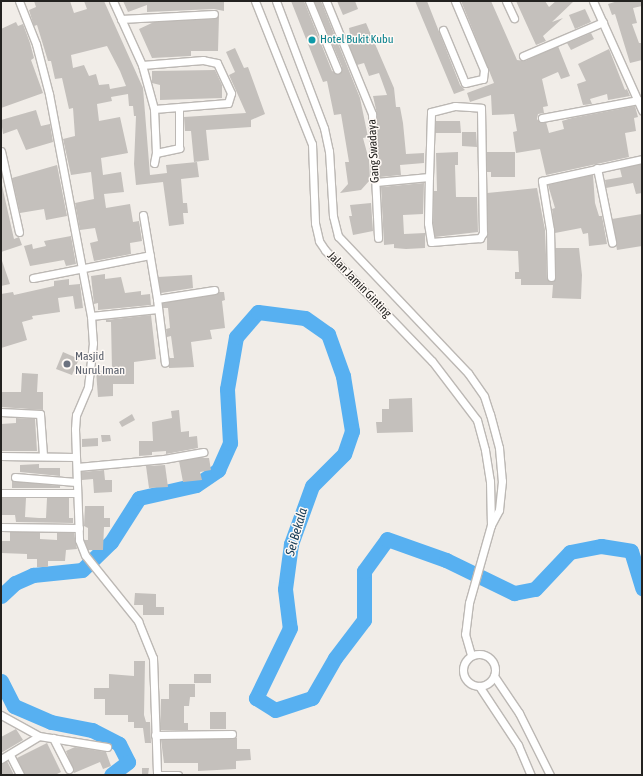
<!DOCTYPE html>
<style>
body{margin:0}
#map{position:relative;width:643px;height:776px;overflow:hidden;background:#f1ede8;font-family:"Asap Condensed",sans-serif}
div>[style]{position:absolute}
.river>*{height:15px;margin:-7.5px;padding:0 7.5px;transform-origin:7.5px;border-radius:7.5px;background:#57b0f1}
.building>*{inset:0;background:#c4c0bc}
.roads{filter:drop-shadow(1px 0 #bcb8b4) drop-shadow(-1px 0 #bcb8b4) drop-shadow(0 1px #bcb8b4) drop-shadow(0 -1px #bcb8b4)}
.minor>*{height:7px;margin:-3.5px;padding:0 3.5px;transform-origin:3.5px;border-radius:3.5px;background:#fff}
.minor>.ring{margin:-3.5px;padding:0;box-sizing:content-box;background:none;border:7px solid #fff;border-radius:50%}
.dots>*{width:11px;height:11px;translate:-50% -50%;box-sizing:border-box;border:2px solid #fffaf6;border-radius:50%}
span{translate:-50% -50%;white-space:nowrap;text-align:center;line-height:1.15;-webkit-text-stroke:3px #fffaf6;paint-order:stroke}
.culture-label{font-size:12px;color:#0d838f}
.left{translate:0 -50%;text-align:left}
.street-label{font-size:12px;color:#232220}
.worship-label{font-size:12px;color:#5b616d}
.water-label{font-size:13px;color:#153a55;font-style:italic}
.frame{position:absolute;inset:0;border:2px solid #232220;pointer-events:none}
</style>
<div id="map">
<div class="river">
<div style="left:1px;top:596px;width:19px;rotate:-43deg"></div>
<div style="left:15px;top:583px;width:20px;rotate:-24deg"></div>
<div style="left:33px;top:575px;width:49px;rotate:-5.8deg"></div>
<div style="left:82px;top:570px;width:40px;rotate:-44deg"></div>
<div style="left:111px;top:542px;width:52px;rotate:-57.5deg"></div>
<div style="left:139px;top:498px;width:58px;rotate:-12.8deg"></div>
<div style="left:196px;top:485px;width:27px;rotate:-34deg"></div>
<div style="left:218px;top:470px;width:30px;rotate:-66deg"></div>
<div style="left:230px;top:443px;width:54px;rotate:-93.2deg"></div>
<div style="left:227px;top:389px;width:53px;rotate:-80.2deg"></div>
<div style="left:236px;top:337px;width:33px;rotate:-49deg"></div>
<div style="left:258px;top:312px;width:47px;rotate:7.3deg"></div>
<div style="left:305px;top:318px;width:28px;rotate:35deg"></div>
<div style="left:328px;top:334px;width:45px;rotate:70.3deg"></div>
<div style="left:343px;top:376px;width:56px;rotate:80.7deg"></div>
<div style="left:352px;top:431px;width:24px;rotate:109deg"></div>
<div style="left:344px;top:454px;width:45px;rotate:135deg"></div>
<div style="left:312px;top:486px;width:62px;rotate:109.9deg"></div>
<div style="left:291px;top:544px;width:45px;rotate:97.6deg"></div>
<div style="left:285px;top:589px;width:39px;rotate:83deg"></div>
<div style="left:290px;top:628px;width:78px;rotate:115.9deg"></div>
<div style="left:256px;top:698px;width:22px;rotate:32deg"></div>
<div style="left:275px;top:710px;width:39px;rotate:-18deg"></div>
<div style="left:312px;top:698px;width:46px;rotate:-60.1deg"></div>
<div style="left:335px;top:658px;width:48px;rotate:-52.7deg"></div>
<div style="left:364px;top:620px;width:49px;rotate:-90deg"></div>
<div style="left:364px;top:571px;width:39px;rotate:-54deg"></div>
<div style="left:387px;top:539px;width:63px;rotate:19.6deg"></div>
<div style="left:446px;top:560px;width:76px;rotate:25.9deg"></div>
<div style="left:514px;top:593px;width:21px;rotate:-11deg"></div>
<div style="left:535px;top:589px;width:51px;rotate:-46.6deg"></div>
<div style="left:570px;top:552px;width:32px;rotate:-11deg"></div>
<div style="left:601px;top:546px;width:30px;rotate:9deg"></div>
<div style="left:631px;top:551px;width:39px;rotate:73deg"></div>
<div style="left:1px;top:681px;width:28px;rotate:63deg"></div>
<div style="left:14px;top:706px;width:40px;rotate:23.4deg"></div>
<div style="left:51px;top:722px;width:42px;rotate:11deg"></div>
<div style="left:92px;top:730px;width:30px;rotate:27deg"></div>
<div style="left:119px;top:744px;width:20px;rotate:63deg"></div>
<div style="left:128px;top:762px;width:21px;rotate:143deg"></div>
</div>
<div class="building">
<div style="clip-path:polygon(evenodd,34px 1px,70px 1px,74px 13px,87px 9px,84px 1px,104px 1px,143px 88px,150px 175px,167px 173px,166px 165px,197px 162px,199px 177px,181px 179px,183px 203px,187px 203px,188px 213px,183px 213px,184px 224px,169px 226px,163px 182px,136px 185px,134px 164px,136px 116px,134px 116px,133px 106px,129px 106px,128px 94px,111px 97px,112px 101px,97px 104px,99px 121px,120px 117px,128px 153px,101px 158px,103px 175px,121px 172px,124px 192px,104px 194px,106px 208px,130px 204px,133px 222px,139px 221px,142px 241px,130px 243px,131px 254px,94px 261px,90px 243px,98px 241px,95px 228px,80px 230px,75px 203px,94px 199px,91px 172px,71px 175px,63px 139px,75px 136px,73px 108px,69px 109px,62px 78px,55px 79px,51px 61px,48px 61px,37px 25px,34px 26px,32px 20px,29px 10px,36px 7px,34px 1px,107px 46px,120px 71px,126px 86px,110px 89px,109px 84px,99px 85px,96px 74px,89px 76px,84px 65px,73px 68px,71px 55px,107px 46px)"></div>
<div style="clip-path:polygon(123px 1px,224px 1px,224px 11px,214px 9px,147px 12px,147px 5px,128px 12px)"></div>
<div style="clip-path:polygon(291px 1px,304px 1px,332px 71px,339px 74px,342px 67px,314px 1px,321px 1px,360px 98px,368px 137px,363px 138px,369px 160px,370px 180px,361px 190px,340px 193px,348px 184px,345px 162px,349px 162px,341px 114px,334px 115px,327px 81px,323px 82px)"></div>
<div style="clip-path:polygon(337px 1px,355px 1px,358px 9px,343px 15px)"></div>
<div style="clip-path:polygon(415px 1px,427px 1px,460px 85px,465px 90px,454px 94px)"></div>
<div style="clip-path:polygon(461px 1px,491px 1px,517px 60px,525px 61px,558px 46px,570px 76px,561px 79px,558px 72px,542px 79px,548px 106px,543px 107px,544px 113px,538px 114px,537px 119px,540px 123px,546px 122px,549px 133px,564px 129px,562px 121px,572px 118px,635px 106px,638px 117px,634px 118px,636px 131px,625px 133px,629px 157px,546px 175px,540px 149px,516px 153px,513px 132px,517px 131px,514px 114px,492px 115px,491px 95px,470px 102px,467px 93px,494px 83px)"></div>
<div style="clip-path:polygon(516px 1px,545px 1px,549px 7px,556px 1px,574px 1px,552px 22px,563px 18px,543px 36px,546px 41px,536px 45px)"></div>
<div style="clip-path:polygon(618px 1px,642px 1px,642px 6px,633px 8px,637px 23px,632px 24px,639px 43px,642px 43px,642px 60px,630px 63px,615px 14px,612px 15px,608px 4px)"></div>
<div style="clip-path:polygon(585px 9px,591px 22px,575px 29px,569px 15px)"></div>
<div style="clip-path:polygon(219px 16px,218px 51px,191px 51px,191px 56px,152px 58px,139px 29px,154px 22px,214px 19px)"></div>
<div style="clip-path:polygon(16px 22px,18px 26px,23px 24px,30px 43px,34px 58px,31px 60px,43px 93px,1px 108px,1px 29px)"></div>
<div style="clip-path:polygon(366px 23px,394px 88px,396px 107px,400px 107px,403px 123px,406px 154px,424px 153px,424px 163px,400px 165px,401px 175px,380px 177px,377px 114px,373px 96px,387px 95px,379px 73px,369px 76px,364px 63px,357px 65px,345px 36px,350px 34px,349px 28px)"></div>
<div style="clip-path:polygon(591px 33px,594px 39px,571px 50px,567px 43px)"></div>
<div style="clip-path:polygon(235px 48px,244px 68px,248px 67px,265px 114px,251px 120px,251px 127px,206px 130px,209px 160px,194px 162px,191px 131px,185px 131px,184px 117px,246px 113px,229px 75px,235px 72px,226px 52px)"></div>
<div style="clip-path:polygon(609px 49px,625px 90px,627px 89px,630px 96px,608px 100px,607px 94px,590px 99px,592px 104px,583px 105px,577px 84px,586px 81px,578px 64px)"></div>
<div style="clip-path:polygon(215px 70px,222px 85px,222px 98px,160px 100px,160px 85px,152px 83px,152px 71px)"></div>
<div style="clip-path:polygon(36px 110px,41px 126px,50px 124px,53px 142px,26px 150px,17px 129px,3px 134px,1px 120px)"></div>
<div style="clip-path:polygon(436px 121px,460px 121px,461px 133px,435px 133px)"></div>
<div style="clip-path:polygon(462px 132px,476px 132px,477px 147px,462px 146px)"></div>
<div style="clip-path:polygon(458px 152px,458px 165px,455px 165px,456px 197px,477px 197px,478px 232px,435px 237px,433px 223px,434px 191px,437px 191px,436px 153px)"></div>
<div style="clip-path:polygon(487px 152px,515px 152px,515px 177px,491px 177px,491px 172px,487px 172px)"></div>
<div style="clip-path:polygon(642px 164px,642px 193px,636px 194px,633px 183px,606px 188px,605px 180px,622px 177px,620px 169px)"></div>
<div style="clip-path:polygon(57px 165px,67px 216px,46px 220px,44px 209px,20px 213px,12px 178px)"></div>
<div style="clip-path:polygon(593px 175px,595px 203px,599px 216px,602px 216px,607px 244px,589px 246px,588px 233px,583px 234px,581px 228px,555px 233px,552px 209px,555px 208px,548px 185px)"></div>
<div style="clip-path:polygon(1px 181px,14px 239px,19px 237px,22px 245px,1px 252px)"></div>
<div style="clip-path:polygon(424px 183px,423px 214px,403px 215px,404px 234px,425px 233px,425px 248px,406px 249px,394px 248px,394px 244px,384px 245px,381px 187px)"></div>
<div style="clip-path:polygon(537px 188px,545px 230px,547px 279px,551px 282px,556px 279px,555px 248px,579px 248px,582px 275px,581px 299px,552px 298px,553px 285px,521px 285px,521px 279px,515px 279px,515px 272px,519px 272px,518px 251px,487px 250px,487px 193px)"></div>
<div style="clip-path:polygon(371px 203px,373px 231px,353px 235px,349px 216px,352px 216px,350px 205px)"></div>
<div style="clip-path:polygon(642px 214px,642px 246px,617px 250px,612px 219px)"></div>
<div style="clip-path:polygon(71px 236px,76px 264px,66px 266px,64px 260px,30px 266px,24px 246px,32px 244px,33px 249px,46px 246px,44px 241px)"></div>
<div style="clip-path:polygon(1px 258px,10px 284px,1px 286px)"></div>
<div style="clip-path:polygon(105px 274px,105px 279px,121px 277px,125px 293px,141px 291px,141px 295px,150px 294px,151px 305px,98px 310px,98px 303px,94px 304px,91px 276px)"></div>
<div style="clip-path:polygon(192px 275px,193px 288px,161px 293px,158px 277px)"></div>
<div style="clip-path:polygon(69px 279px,69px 285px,80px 284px,83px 308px,75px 309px,73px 296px,58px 298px,60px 312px,32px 316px,33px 319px,22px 322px,27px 340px,1px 348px,1px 294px,13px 292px,14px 295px,54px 286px,54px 281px)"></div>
<div style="clip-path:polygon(218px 292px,224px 292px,225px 300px,222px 301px,225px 328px,210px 330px,212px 339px,191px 342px,194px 367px,169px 368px,169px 358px,174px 358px,171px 336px,167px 337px,166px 329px,170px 328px,168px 308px,163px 308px,163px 303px)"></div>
<div style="clip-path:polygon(151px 315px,156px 359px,134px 362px,134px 384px,113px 384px,113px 396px,98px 397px,96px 371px,112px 370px,111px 322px,106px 322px,106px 320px)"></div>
<div style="clip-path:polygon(63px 352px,79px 359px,72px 375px,56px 369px)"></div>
<div style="clip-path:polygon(22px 373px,38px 374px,37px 392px,43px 392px,43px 410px,1px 407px,1px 392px,21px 392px)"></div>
<div style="clip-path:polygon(412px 398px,413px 432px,377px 433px,376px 422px,382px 422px,382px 409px,389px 409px,389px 399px)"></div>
<div style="clip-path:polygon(179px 410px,181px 432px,189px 431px,189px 437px,197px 436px,198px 448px,166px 454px,166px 451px,152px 452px,152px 455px,139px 456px,139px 441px,153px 441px,152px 422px,172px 418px,171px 411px)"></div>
<div style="clip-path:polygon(132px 414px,135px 420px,122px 427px,119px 422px)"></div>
<div style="clip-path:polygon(16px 418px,35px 419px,37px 451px,1px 451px,1px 424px,16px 423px)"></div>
<div style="clip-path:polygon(101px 435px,110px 435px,111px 441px,102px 442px)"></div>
<div style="clip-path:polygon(98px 438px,98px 446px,82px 447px,82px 439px)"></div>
<div style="clip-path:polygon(198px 458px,209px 458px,211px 470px,200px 472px,202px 480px,183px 482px,179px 461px)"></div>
<div style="clip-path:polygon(39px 464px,39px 468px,60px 468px,60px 476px,20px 472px,20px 465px)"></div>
<div style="clip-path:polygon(165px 465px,168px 487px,149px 488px,146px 466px)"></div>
<div style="clip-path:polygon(104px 470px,105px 480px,112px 480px,112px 492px,94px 493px,93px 479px,82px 480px,82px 472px)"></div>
<div style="clip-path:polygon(12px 481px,60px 486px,60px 488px,12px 488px)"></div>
<div style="clip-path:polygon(1px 498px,26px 498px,25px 517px,39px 518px,46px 518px,47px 498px,69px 498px,69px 518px,73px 518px,73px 523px,16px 522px,15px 515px,1px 515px)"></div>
<div style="clip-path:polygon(85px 506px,104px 506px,104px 518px,110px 518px,110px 527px,104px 527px,103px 550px,88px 550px,84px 540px,88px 540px,88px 528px,84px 526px)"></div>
<div style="clip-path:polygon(10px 532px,40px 532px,40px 539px,57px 540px,57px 533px,74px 533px,77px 549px,66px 550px,65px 561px,48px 561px,48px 567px,37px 567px,37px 559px,27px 559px,27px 554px,1px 553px,1px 541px,10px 541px)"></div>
<div style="clip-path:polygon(135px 593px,156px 594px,156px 607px,164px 607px,164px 615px,143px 615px,143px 605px,134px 605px)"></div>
<div style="clip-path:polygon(134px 661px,145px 661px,144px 715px,146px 722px,150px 722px,151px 743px,145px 743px,143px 728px,134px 728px,134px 722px,128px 722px,128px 715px,105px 715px,105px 699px,94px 699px,94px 688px,109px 688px,109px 674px,134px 676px)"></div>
<div style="clip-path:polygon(194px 674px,211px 674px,211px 683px,194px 683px)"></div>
<div style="clip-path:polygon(169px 684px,195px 684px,195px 697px,190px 697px,189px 706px,184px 706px,184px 723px,188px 723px,188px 730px,160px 730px,161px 699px,169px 699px)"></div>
<div style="clip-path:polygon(210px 712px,226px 712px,226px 729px,210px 729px)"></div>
<div style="clip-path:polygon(16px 729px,23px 740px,1px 753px,1px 737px)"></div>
<div style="clip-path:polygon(237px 738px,237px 749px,250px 749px,251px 760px,236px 761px,236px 769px,198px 771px,198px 763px,164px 763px,161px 740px)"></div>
<div style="clip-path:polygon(47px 743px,61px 772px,55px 775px,25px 775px,17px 758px)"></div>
<div style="clip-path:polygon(75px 747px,106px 752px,111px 766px,103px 769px,100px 762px,74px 773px,66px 751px)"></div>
<div style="clip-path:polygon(7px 761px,14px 775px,1px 775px,1px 764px)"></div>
<div style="clip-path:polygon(142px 768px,149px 768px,148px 775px,142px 775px)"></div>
</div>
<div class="roads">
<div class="minor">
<div style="left:19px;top:1px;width:46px;rotate:68.4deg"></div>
<div style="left:36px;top:44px;width:52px;rotate:75.4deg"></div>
<div style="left:49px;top:94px;width:226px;rotate:79.3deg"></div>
<div style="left:91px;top:316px;width:27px;rotate:86deg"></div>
<div style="left:93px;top:343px;width:44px;rotate:96.5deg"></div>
<div style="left:88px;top:387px;width:30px;rotate:113deg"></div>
<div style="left:76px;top:415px;width:14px;rotate:94deg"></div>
<div style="left:75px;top:429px;width:111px;rotate:87.9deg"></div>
<div style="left:79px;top:540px;width:16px;rotate:68deg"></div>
<div style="left:85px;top:555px;width:85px;rotate:51.2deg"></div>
<div style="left:138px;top:621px;width:40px;rotate:68deg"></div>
<div style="left:153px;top:658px;width:117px;rotate:88deg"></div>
<div style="left:113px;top:1px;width:70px;rotate:65.6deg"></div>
<div style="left:255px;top:1px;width:154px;rotate:68.3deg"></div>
<div style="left:312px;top:144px;width:79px;rotate:87.8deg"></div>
<div style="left:315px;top:223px;width:18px;rotate:77deg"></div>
<div style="left:319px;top:241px;width:11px;rotate:56deg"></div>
<div style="left:325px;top:250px;width:154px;rotate:46.1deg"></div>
<div style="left:432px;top:361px;width:74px;rotate:52.7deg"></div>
<div style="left:477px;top:420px;width:31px;rotate:75deg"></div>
<div style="left:485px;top:450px;width:31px;rotate:81deg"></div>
<div style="left:490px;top:481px;width:44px;rotate:88.7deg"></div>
<div style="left:276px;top:1px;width:136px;rotate:69.3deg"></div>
<div style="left:324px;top:128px;width:24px;rotate:78deg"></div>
<div style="left:329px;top:151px;width:65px;rotate:86.5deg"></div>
<div style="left:333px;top:216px;width:21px;rotate:76deg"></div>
<div style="left:338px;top:236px;width:189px;rotate:46.5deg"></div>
<div style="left:468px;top:373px;width:28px;rotate:55deg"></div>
<div style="left:484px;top:396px;width:19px;rotate:72deg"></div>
<div style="left:490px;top:414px;width:35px;rotate:75deg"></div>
<div style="left:499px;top:448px;width:33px;rotate:85deg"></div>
<div style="left:502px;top:481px;width:29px;rotate:96deg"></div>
<div style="left:499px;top:510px;width:17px;rotate:118deg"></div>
<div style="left:491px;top:525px;width:81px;rotate:105.8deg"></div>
<div style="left:469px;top:603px;width:31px;rotate:97deg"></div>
<div style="left:465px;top:634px;width:22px;rotate:74deg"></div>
<div style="left:309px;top:1px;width:74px;rotate:67.6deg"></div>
<div style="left:326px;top:1px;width:122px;rotate:67.8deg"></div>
<div style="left:372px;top:114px;width:124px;rotate:87.2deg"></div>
<div style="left:506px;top:1px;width:19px;rotate:65deg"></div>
<div style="left:593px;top:1px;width:120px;rotate:65.8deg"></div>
<div style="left:121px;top:19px;width:93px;rotate:-3.1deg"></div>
<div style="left:443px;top:30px;width:57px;rotate:67.5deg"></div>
<div style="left:465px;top:83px;width:18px;rotate:-13deg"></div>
<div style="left:483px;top:79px;width:9px;rotate:-84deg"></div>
<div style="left:484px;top:70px;width:75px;rotate:-112.8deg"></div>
<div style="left:523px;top:56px;width:87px;rotate:-23deg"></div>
<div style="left:154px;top:109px;width:74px;rotate:-4.6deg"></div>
<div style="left:228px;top:103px;width:10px;rotate:-73deg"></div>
<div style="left:231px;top:93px;width:33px;rotate:-115deg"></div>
<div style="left:217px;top:63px;width:14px;rotate:-168deg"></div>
<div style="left:203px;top:60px;width:61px;rotate:175.3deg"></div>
<div style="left:142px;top:65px;width:46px;rotate:74.7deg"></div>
<div style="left:154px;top:109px;width:44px;rotate:87.4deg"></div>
<div style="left:156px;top:153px;width:24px;rotate:-12deg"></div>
<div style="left:179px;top:148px;width:40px;rotate:-90deg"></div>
<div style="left:542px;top:118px;width:98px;rotate:-10.6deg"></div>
<div style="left:1px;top:151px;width:83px;rotate:77.5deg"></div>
<div style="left:154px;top:163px;width:10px;rotate:-79deg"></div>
<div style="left:597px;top:168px;width:76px;rotate:78.5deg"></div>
<div style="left:376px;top:182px;width:53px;rotate:-5.4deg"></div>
<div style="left:429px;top:177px;width:65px;rotate:-88.2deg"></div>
<div style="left:431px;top:112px;width:25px;rotate:-14deg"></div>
<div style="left:455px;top:106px;width:26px;rotate:4deg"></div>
<div style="left:481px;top:108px;width:125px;rotate:89.1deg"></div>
<div style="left:483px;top:233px;width:6px;rotate:121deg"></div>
<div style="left:480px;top:238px;width:49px;rotate:175.3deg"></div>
<div style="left:431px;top:242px;width:19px;rotate:-99deg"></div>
<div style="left:428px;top:223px;width:46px;rotate:-88.8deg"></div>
<div style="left:143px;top:215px;width:85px;rotate:80.5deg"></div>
<div style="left:157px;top:299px;width:64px;rotate:82.9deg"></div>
<div style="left:551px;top:277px;width:47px;rotate:-91.2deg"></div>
<div style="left:550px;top:230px;width:50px;rotate:-99.3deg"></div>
<div style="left:542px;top:181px;width:102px;rotate:-12.4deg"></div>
<div style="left:33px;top:278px;width:119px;rotate:-11.1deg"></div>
<div style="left:157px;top:299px;width:58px;rotate:-9deg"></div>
<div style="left:91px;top:316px;width:67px;rotate:-6deg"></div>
<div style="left:1px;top:412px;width:39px;rotate:3deg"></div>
<div style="left:40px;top:414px;width:41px;rotate:85.8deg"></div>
<div style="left:1px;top:456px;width:74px;rotate:0.8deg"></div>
<div style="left:77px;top:467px;width:87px;rotate:-5.3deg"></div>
<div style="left:164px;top:459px;width:40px;rotate:-10deg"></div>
<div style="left:15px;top:477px;width:61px;rotate:4.7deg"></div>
<div style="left:1px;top:493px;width:75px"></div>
<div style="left:1px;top:527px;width:78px;rotate:0.7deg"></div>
<div class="ring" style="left:463px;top:654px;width:25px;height:25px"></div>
<div style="left:494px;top:676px;width:45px;rotate:56deg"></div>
<div style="left:519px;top:713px;width:69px;rotate:63.4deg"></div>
<div style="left:479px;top:686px;width:71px;rotate:56.5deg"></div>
<div style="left:518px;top:745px;width:33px;rotate:67deg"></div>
<div style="left:1px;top:715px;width:43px;rotate:28.9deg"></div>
<div style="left:39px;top:736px;width:69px;rotate:9.2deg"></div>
<div style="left:155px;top:735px;width:77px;rotate:-0.7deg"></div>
<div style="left:53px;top:738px;width:35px;rotate:63deg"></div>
<div style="left:10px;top:755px;width:22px;rotate:63deg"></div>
<div style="left:1px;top:759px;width:44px;rotate:-31.2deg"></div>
<div style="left:157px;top:775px;width:21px"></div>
</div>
</div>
<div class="dots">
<div style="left:312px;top:40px;background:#0f9aa8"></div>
<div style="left:67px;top:364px;background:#6b7280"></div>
</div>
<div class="culture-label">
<span class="left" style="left:320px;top:40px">Hotel Bukit Kubu</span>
</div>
<div class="street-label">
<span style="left:374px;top:151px;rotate:-93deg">Gang Swadaya</span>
<span style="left:359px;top:285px;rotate:46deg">Jalan Jamin Ginting</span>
</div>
<div class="worship-label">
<span class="left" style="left:75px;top:364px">Masjid<br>Nurul Iman</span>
</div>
<div class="water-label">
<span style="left:297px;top:532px;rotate:-74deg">Sei Bekala</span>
</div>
<div class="frame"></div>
</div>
